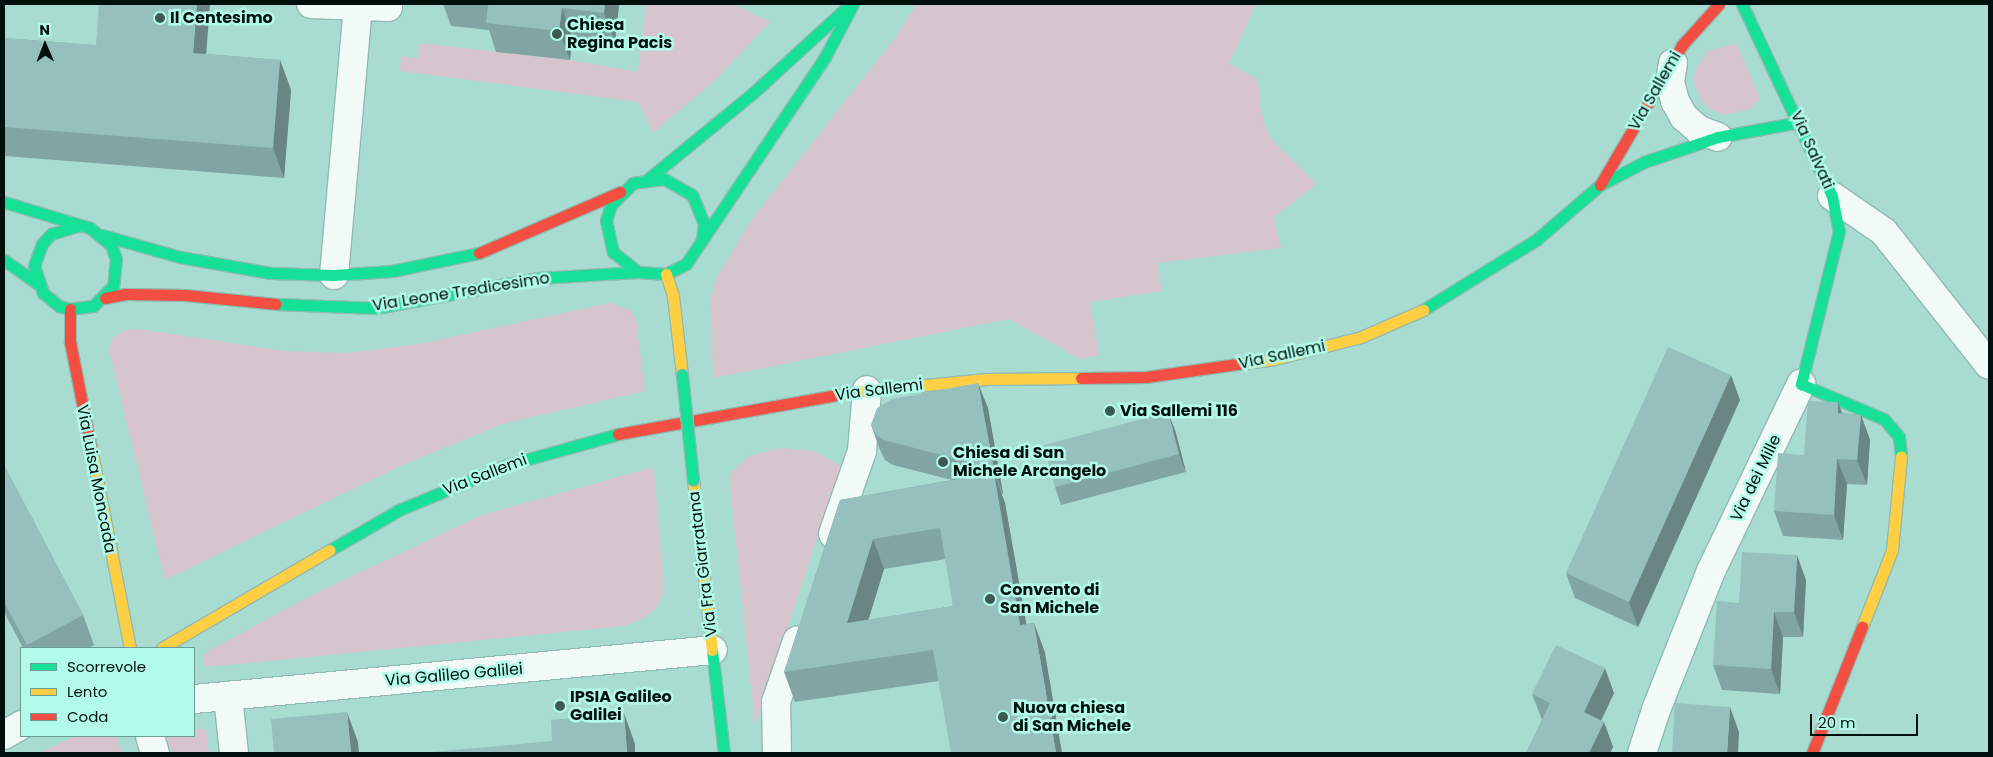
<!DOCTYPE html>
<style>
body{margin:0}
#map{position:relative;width:1993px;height:757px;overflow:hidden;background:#a9dcd1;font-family:Poppins,sans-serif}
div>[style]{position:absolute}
.green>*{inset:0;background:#d6c5cc}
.roads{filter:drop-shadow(1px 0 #90bab1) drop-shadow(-1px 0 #90bab1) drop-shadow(0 1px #90bab1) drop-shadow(0 -1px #90bab1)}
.street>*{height:28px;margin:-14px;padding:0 14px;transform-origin:14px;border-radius:14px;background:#f2faf8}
.fast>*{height:11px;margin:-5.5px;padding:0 5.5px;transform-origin:5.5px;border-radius:5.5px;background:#16e098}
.slow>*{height:11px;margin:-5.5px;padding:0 5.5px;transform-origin:5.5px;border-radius:5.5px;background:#ffcf43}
.jam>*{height:11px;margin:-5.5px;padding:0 5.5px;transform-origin:5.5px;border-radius:5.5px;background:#f24e42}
.bridges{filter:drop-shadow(1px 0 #90bab1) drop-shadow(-1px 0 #90bab1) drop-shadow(0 1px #90bab1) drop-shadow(0 -1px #90bab1)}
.fast-bridge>*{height:11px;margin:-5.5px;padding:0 5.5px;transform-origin:5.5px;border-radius:5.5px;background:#16e098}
.wall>*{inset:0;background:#81a5a3}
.shaded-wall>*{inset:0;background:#698684}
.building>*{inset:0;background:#96c0bd}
.dots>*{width:14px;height:14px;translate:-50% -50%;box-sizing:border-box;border:2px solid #b2fbeb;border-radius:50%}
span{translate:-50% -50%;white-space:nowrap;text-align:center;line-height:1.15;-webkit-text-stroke:5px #b2fbeb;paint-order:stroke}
.poi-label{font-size:16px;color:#00110d;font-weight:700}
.left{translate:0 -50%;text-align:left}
.street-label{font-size:16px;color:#00110d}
.frame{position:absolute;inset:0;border:5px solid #00110d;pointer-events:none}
.legend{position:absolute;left:20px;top:647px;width:175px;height:90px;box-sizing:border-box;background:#b2fbeb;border:1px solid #6b9d92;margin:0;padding:6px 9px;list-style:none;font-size:15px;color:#00110d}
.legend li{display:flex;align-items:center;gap:10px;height:25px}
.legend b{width:25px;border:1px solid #6b9d92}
.north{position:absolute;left:20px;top:20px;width:50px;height:50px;-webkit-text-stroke:4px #b2fbeb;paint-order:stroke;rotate:359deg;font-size:14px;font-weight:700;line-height:20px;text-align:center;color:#00110d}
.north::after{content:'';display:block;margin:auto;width:18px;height:22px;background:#00110d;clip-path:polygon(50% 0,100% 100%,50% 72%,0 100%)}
.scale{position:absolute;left:1810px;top:714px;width:108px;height:22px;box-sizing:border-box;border:2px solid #00110d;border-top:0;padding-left:6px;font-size:15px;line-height:18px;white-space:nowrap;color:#00110d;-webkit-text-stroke:4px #b2fbeb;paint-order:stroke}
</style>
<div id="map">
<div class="green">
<div style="clip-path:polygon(646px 4px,733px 4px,770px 22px,715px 80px,653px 133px,638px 102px,400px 71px,401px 56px,418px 58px,419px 43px,570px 60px,638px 72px)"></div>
<div style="clip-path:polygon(917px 4px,1256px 4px,1229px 64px,1258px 79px,1261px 112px,1270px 138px,1317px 184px,1274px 217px,1281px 248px,1157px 263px,1162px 291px,1090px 302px,1099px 355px,1080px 359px,1009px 319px,713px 378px,710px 299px,716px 279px,752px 219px,896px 37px)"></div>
<div style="clip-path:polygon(1737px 44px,1760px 99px,1748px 110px,1724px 115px,1711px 110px,1702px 102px,1694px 81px,1695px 70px,1709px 50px)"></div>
<div style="clip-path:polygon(610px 303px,630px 310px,636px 318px,645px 391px,503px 424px,402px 465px,165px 580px,109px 350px,113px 337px,126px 330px,139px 329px,284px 351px,348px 353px,420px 344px)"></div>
<div style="clip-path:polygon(779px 448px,814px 451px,841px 466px,755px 726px,729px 475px,749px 456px)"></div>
<div style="clip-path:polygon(654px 467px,664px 590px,657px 608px,643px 619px,624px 626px,207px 667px,203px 661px,203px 656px,212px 649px,314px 594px,482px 515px)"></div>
<div style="clip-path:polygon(194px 729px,206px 729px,209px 753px,172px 753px,165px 736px,194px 736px)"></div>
<div style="clip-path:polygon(76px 736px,116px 736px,123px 753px,39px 753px)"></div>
</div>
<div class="roads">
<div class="street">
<div style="left:311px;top:4px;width:77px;rotate:2.2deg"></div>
<div style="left:388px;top:7px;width:3px;rotate:-90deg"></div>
<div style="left:1673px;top:63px;width:19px;rotate:99deg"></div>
<div style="left:1670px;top:82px;width:20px;rotate:75deg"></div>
<div style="left:1675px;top:101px;width:18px;rotate:61deg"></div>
<div style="left:1684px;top:117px;width:20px;rotate:41deg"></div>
<div style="left:1699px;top:130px;width:20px;rotate:20deg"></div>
<div style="left:1832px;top:196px;width:63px;rotate:34.7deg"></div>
<div style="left:1884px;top:232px;width:169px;rotate:51.7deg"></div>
<div style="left:334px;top:275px;width:270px;rotate:-84.9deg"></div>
<div style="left:833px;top:534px;width:88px;rotate:-70.7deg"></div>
<div style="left:862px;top:451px;width:61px;rotate:-85.3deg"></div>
<div style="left:228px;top:696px;width:57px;rotate:84deg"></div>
<div style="left:194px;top:699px;width:521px;rotate:-5.39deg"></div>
<div style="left:4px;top:735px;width:20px;rotate:-30deg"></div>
<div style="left:150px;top:736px;width:18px;rotate:74deg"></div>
<div style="left:777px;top:753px;width:51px;rotate:-91.1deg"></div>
<div style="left:776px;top:702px;width:65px;rotate:-71deg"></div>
<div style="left:1642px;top:753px;width:45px;rotate:-72deg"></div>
<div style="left:1656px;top:710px;width:149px;rotate:-68.4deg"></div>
<div style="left:1711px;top:571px;width:208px;rotate:-64.3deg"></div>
</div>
<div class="fast">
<div style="left:1742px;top:4px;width:212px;rotate:64.9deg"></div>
<div style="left:1832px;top:196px;width:36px;rotate:79deg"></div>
<div style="left:1839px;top:231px;width:158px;rotate:103.9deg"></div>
<div style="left:1801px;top:384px;width:90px;rotate:22.9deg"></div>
<div style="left:1884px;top:419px;width:23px;rotate:50deg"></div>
<div style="left:1899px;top:437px;width:19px;rotate:84deg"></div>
<div style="left:648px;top:179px;width:136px;rotate:-39.3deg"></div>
<div style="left:753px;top:93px;width:123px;rotate:-42.4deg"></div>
<div style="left:4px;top:202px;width:90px;rotate:16.8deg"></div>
<div style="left:90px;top:228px;width:27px;rotate:39deg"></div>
<div style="left:111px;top:245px;width:15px;rotate:70deg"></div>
<div style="left:116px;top:259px;width:27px;rotate:96deg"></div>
<div style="left:113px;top:286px;width:28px;rotate:135deg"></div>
<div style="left:93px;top:306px;width:23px;rotate:173deg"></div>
<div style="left:70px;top:309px;width:11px;rotate:-165deg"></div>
<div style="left:59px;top:306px;width:21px;rotate:-141deg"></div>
<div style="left:43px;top:293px;width:28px;rotate:-108deg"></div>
<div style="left:34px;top:266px;width:23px;rotate:-70deg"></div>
<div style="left:42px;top:244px;width:13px;rotate:-48deg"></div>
<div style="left:51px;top:234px;width:27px;rotate:-17deg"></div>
<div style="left:102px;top:235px;width:81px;rotate:15.8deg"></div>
<div style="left:180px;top:257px;width:92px;rotate:10deg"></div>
<div style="left:271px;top:273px;width:63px;rotate:1.8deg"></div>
<div style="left:334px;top:275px;width:58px;rotate:-3.9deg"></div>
<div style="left:392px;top:271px;width:89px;rotate:-11.7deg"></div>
<div style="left:702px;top:239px;width:15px;rotate:-82deg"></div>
<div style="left:704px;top:224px;width:31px;rotate:-112deg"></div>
<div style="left:692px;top:195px;width:32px;rotate:-150deg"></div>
<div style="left:664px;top:179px;width:31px;rotate:173deg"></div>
<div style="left:633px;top:183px;width:31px;rotate:135deg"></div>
<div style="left:611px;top:205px;width:16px;rotate:108deg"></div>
<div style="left:606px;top:220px;width:33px;rotate:78deg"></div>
<div style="left:613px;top:252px;width:32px;rotate:39deg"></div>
<div style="left:638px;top:272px;width:28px;rotate:4deg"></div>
<div style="left:666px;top:274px;width:22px;rotate:-27deg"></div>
<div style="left:686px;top:264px;width:249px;rotate:-56.1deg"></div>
<div style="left:825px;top:57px;width:60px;rotate:-62.2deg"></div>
<div style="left:4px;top:260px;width:42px;rotate:35.2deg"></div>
<div style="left:276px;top:304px;width:100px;rotate:2.3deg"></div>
<div style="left:376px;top:308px;width:165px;rotate:-10.5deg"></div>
<div style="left:538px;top:278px;width:100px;rotate:-3.4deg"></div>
<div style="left:1423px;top:310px;width:133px;rotate:-31.8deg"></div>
<div style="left:1536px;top:240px;width:84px;rotate:-40.7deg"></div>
<div style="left:1600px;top:185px;width:50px;rotate:-27.6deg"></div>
<div style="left:1644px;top:162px;width:78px;rotate:-18.7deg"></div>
<div style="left:1718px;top:137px;width:82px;rotate:-10.5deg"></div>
<div style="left:330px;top:550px;width:80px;rotate:-30.1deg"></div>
<div style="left:399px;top:510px;width:117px;rotate:-22.6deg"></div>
<div style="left:507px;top:465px;width:115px;rotate:-15.6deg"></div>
<div style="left:712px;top:650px;width:104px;rotate:83.4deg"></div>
</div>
<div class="slow">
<div style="left:666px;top:274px;width:23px;rotate:72deg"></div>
<div style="left:673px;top:296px;width:80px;rotate:83.5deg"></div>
<div style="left:1244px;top:363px;width:31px;rotate:-7deg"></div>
<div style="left:1275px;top:359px;width:89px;rotate:-14.3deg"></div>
<div style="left:1361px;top:337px;width:68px;rotate:-23.5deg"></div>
<div style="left:854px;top:392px;width:133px;rotate:-5.6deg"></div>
<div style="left:986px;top:379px;width:95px;rotate:-0.6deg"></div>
<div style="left:92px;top:453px;width:199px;rotate:79deg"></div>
<div style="left:693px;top:479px;width:172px;rotate:83.7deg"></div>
<div style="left:1862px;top:627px;width:83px;rotate:-68.7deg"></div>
<div style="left:1892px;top:550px;width:94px;rotate:-84.5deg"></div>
<div style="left:162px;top:648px;width:194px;rotate:-30.3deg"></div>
</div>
<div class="jam">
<div style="left:1600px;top:185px;width:162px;rotate:-59.6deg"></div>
<div style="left:1682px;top:45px;width:55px;rotate:-47.9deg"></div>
<div style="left:479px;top:253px;width:154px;rotate:-23.4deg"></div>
<div style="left:105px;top:298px;width:21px;rotate:-11deg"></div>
<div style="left:126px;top:294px;width:59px;rotate:1deg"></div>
<div style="left:185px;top:295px;width:91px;rotate:5.6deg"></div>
<div style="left:70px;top:309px;width:33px;rotate:90deg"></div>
<div style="left:70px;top:342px;width:113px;rotate:78.8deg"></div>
<div style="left:1081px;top:378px;width:65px;rotate:-0.9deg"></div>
<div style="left:1146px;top:377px;width:99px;rotate:-8.1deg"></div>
<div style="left:618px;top:434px;width:240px;rotate:-10.1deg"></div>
<div style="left:1812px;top:753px;width:136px;rotate:-68.4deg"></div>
</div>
</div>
<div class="bridges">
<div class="fast-bridge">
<div style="left:682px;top:375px;width:105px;rotate:84deg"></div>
</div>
</div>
<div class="wall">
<div style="clip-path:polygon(443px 4px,619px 4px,615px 42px,572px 37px,570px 60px,496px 52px,489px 30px,451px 26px)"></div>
<div style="clip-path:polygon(4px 38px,280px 60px,291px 90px,284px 178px,4px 156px)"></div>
<div style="clip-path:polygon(1740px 400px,1638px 627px,1575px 598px,1566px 573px)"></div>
<div style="clip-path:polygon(1838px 402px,1842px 413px,1861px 415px,1870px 440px,1867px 485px,1847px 484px,1843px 540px,1783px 536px,1774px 511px,1804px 455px)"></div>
<div style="clip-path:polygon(evenodd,988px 408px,1003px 494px,1001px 493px,1005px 503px,1026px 624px,1034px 623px,1045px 653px,939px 681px,795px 702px,784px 672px,840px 500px,952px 480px,893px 465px,885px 460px,880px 450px,871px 425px,988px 408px,946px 559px,953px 606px,868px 620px,884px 569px,946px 559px)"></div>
<div style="clip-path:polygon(1175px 430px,1186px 472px,1061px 505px,1055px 487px)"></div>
<div style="clip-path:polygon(4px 465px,83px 615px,94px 645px,88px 648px,23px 648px,4px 612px)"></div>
<div style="clip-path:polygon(1806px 580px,1803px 637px,1783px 637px,1780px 694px,1722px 690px,1713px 665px)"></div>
<div style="clip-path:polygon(1614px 693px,1601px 721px,1604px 722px,1613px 747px,1610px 753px,1526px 753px,1542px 720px,1532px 694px)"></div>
</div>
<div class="shaded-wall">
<div style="clip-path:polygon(197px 4px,210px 4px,204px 83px,193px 53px)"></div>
<div style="clip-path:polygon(605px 4px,619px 4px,615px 42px,604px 13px)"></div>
<div style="clip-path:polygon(562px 8px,572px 37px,570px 60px,559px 31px)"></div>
<div style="clip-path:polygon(280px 60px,291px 90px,284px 178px,273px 148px)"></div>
<div style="clip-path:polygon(1731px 375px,1740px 400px,1638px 627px,1629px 602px)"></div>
<div style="clip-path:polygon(978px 383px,988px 408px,1003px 494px,994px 469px)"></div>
<div style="clip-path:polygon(1838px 402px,1847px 427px,1838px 413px)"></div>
<div style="clip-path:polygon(1168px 412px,1175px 430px,1186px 472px,1179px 454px)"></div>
<div style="clip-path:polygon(1861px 415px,1870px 440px,1867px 485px,1857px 460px)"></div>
<div style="clip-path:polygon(1837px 459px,1847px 484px,1843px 540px,1834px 515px)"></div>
<div style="clip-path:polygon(994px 473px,1005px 503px,1032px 656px,1020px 625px)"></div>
<div style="clip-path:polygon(873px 539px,884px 569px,858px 654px,847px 623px)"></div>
<div style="clip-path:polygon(1797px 555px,1806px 580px,1803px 637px,1794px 612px)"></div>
<div style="clip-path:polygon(1774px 612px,1783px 637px,1780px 694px,1771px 669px)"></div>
<div style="clip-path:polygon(1034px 623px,1045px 653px,1062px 753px,1056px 753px)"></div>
<div style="clip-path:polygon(1605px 668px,1614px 693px,1593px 737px,1584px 712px)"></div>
<div style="clip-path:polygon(1730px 707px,1739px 732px,1738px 753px,1727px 753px)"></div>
<div style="clip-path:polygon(347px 712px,358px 742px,359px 753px,351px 753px)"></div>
<div style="clip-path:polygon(624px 713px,635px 744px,635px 753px,627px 753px)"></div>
<div style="clip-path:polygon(1604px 722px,1613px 747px,1610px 753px,1589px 753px)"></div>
</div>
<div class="building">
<div style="clip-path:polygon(99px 4px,197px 4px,193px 53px,280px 60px,273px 148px,4px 127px,4px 38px,96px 45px)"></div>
<div style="clip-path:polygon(488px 4px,605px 4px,604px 13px,562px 8px,559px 31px,486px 23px)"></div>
<div style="clip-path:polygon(1668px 347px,1731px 375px,1629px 602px,1566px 573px)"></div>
<div style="clip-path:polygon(978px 383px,994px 469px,884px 440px,876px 435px,871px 425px,877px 408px,892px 399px)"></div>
<div style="clip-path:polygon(1808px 401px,1838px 402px,1838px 413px,1861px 415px,1857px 460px,1837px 459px,1834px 515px,1774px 511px,1778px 453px,1804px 455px)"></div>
<div style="clip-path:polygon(1168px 412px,1179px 454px,1055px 487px,1044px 445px)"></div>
<div style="clip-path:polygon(4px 465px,83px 615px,27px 645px,4px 602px)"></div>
<div style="clip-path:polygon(evenodd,994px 473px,1020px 625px,1034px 623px,1056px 753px,951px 753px,933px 650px,784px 672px,840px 500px,994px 473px,940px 528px,953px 606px,847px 623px,873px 539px,940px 528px)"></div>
<div style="clip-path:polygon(1742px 552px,1797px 555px,1794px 612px,1774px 612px,1771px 669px,1713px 665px,1717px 601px,1739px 603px)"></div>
<div style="clip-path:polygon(1556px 645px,1605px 668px,1584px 712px,1604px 722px,1589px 753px,1526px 753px,1550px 703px,1532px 694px)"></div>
<div style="clip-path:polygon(1675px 703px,1730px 707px,1727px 753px,1672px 753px)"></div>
<div style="clip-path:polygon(347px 712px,351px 753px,274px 753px,271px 719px)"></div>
<div style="clip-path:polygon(624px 713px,627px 753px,421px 753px,552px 741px,551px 720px)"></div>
</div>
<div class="dots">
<div style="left:160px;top:18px;background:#3b5852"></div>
<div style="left:557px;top:34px;background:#3b5852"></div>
<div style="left:1110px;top:411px;background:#3b5852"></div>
<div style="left:943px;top:462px;background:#3b5852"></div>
<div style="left:990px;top:599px;background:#3b5852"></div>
<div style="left:560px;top:706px;background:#3b5852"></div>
<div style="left:1003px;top:717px;background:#3b5852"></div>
</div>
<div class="poi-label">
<span class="left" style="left:170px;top:18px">Il Centesimo</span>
<span class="left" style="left:567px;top:34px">Chiesa<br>Regina Pacis</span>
<span class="left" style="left:1120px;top:411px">Via Sallemi 116</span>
<span class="left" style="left:953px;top:462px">Chiesa di San<br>Michele Arcangelo</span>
<span class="left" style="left:1000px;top:599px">Convento di<br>San Michele</span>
<span class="left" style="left:570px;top:706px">IPSIA Galileo<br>Galilei</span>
<span class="left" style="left:1013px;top:717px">Nuova chiesa<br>di San Michele</span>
</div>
<div class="street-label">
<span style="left:1655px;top:91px;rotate:-60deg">Via Sallemi</span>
<span style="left:1812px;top:150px;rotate:66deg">Via Salvati</span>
<span style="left:461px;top:292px;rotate:-9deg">Via Leone Tredicesimo</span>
<span style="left:1282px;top:355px;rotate:-12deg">Via Sallemi</span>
<span style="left:879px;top:390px;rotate:-7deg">Via Sallemi</span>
<span style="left:485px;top:475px;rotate:-21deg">Via Sallemi</span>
<span style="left:1756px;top:478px;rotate:-64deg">Via dei Mille</span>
<span style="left:96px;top:479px;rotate:79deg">Via Luisa Moncada</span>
<span style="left:703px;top:564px;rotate:-97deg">Via Fra Giarratana</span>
<span style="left:454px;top:675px;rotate:-5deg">Via Galileo Galilei</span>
</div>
<div class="frame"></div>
<ul class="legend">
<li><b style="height:6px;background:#16e098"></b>Scorrevole</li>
<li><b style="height:6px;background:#ffcf43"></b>Lento</li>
<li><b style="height:6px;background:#f24e42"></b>Coda</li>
</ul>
<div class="north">N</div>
<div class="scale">20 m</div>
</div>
